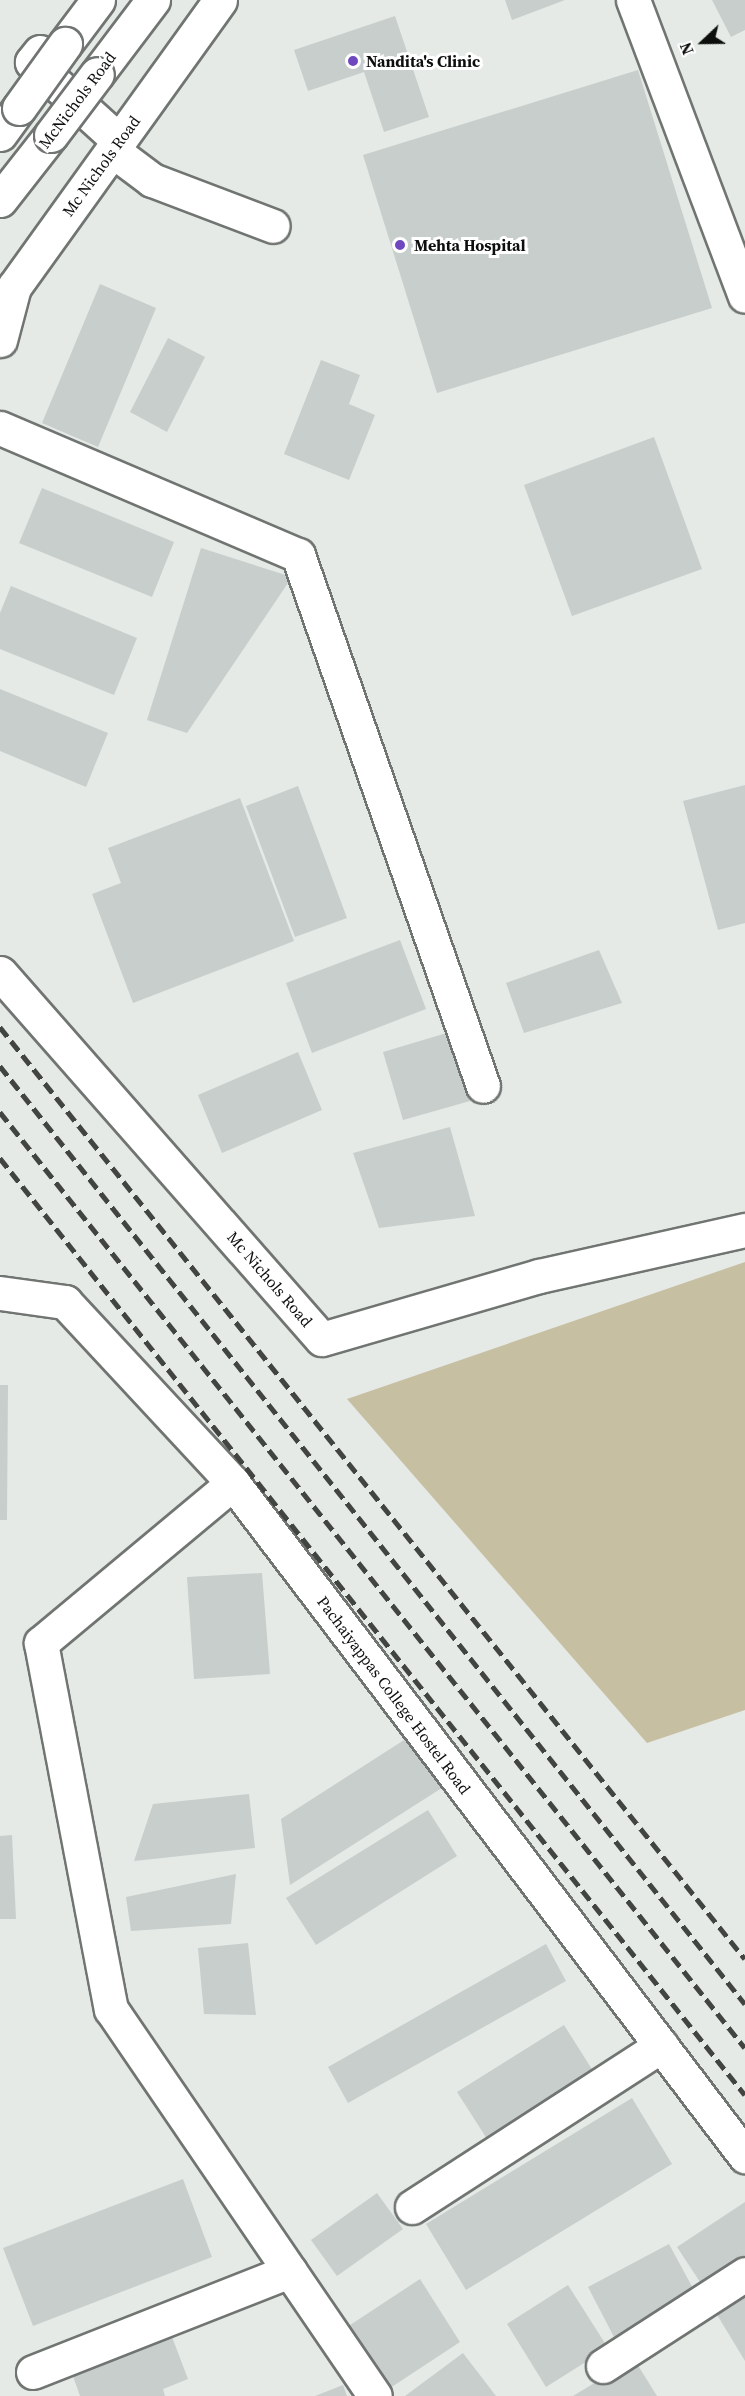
<!DOCTYPE html>
<style>
body{margin:0}
#map{position:relative;width:745px;height:2396px;overflow:hidden;background:#e5eae6;font-family:"Source Serif 4",serif}
div>[style]{position:absolute}
.green>*{inset:0;background:#c7bfa2}
.building>*{inset:0;background:#c7cecc}
.roads{filter:drop-shadow(2px 0 #717572) drop-shadow(-2px 0 #717572) drop-shadow(0 2px #717572) drop-shadow(0 -2px #717572)}
.minor>*{height:33px;margin:-16.5px;padding:0 16.5px;transform-origin:16.5px;border-radius:16.5px;background:#fff}
.major>*{height:33px;margin:-16.5px;padding:0 16.5px;transform-origin:16.5px;border-radius:16.5px;background:#fff}
.rail>*{height:4.5px;margin-top:-2.25px;transform-origin:0;background:repeating-linear-gradient(90deg,#414441 0 12px,transparent 0 18px)}
.bridges{filter:drop-shadow(2px 0 #717572) drop-shadow(-2px 0 #717572) drop-shadow(0 2px #717572) drop-shadow(0 -2px #717572)}
.major-bridge>*{height:33px;margin:-16.5px;padding:0 16.5px;transform-origin:16.5px;border-radius:16.5px;background:#fff}
.dots>*{width:16px;height:16px;translate:-50% -50%;box-sizing:border-box;border:3px solid #fff;border-radius:50%}
span{translate:-50% -50%;white-space:nowrap;text-align:center;line-height:1.15;-webkit-text-stroke:6px #fff;paint-order:stroke}
.poi-label{font-size:16px;color:#0d0f0d;font-weight:700}
.left{translate:0 -50%;text-align:left}
.street-label{font-size:16px;color:#0d0f0d}
.north{position:absolute;left:673px;top:12px;width:60px;height:60px;-webkit-text-stroke:4px #fff;paint-order:stroke;rotate:248deg;font-size:16px;font-weight:700;line-height:24px;text-align:center;color:#0d0f0d}
.north::after{content:'';display:block;margin:auto;width:21px;height:27px;background:#0d0f0d;clip-path:polygon(50% 0,100% 100%,50% 72%,0 100%)}
</style>
<div id="map">
<div class="green">
<div style="clip-path:polygon(745px 1262px,745px 1710px,647px 1743px,347px 1399px)"></div>
</div>
<div class="building">
<div style="clip-path:polygon(505px 0,565px 0,512px 20px)"></div>
<div style="clip-path:polygon(712px 0,745px 0,745px 30px,731px 37px)"></div>
<div style="clip-path:polygon(395px 16px,429px 117px,384px 132px,364px 72px,308px 91px,294px 50px)"></div>
<div style="clip-path:polygon(638px 70px,712px 308px,437px 393px,363px 155px)"></div>
<div style="clip-path:polygon(100px 284px,156px 308px,98px 447px,42px 423px)"></div>
<div style="clip-path:polygon(168px 338px,205px 357px,167px 432px,130px 412px)"></div>
<div style="clip-path:polygon(321px 360px,360px 375px,349px 404px,375px 415px,349px 480px,284px 454px)"></div>
<div style="clip-path:polygon(654px 437px,702px 569px,572px 616px,524px 485px)"></div>
<div style="clip-path:polygon(42px 488px,174px 542px,152px 597px,19px 543px)"></div>
<div style="clip-path:polygon(201px 548px,292px 577px,187px 733px,147px 720px)"></div>
<div style="clip-path:polygon(11px 586px,137px 638px,114px 695px,0 649px,0 613px)"></div>
<div style="clip-path:polygon(0 689px,108px 733px,86px 787px,0 751px)"></div>
<div style="clip-path:polygon(745px 785px,745px 923px,718px 930px,683px 801px)"></div>
<div style="clip-path:polygon(298px 786px,347px 918px,295px 937px,246px 806px)"></div>
<div style="clip-path:polygon(240px 798px,294px 941px,133px 1003px,92px 894px,121px 883px,108px 848px)"></div>
<div style="clip-path:polygon(400px 940px,426px 1009px,312px 1053px,286px 983px)"></div>
<div style="clip-path:polygon(599px 950px,622px 1003px,524px 1033px,506px 983px)"></div>
<div style="clip-path:polygon(450px 1032px,470px 1101px,403px 1120px,383px 1052px)"></div>
<div style="clip-path:polygon(298px 1052px,322px 1110px,222px 1153px,198px 1095px)"></div>
<div style="clip-path:polygon(450px 1127px,475px 1216px,379px 1228px,353px 1153px)"></div>
<div style="clip-path:polygon(0 1385px,8px 1385px,7px 1520px,0 1520px)"></div>
<div style="clip-path:polygon(262px 1573px,270px 1674px,194px 1679px,187px 1577px)"></div>
<div style="clip-path:polygon(415px 1733px,448px 1784px,290px 1885px,281px 1819px)"></div>
<div style="clip-path:polygon(249px 1794px,255px 1848px,134px 1861px,153px 1804px)"></div>
<div style="clip-path:polygon(428px 1810px,457px 1856px,316px 1945px,286px 1898px)"></div>
<div style="clip-path:polygon(12px 1835px,16px 1919px,0 1919px,0 1836px)"></div>
<div style="clip-path:polygon(236px 1874px,231px 1924px,131px 1931px,126px 1897px)"></div>
<div style="clip-path:polygon(248px 1943px,256px 2015px,204px 2014px,198px 1948px)"></div>
<div style="clip-path:polygon(546px 1944px,566px 1981px,348px 2103px,328px 2067px)"></div>
<div style="clip-path:polygon(564px 2025px,595px 2074px,489px 2142px,457px 2092px)"></div>
<div style="clip-path:polygon(632px 2098px,672px 2164px,466px 2290px,426px 2224px)"></div>
<div style="clip-path:polygon(183px 2179px,212px 2257px,33px 2326px,3px 2248px)"></div>
<div style="clip-path:polygon(377px 2193px,403px 2229px,337px 2276px,311px 2240px)"></div>
<div style="clip-path:polygon(745px 2202px,745px 2257px,702px 2285px,677px 2247px)"></div>
<div style="clip-path:polygon(669px 2244px,696px 2294px,614px 2337px,588px 2287px)"></div>
<div style="clip-path:polygon(420px 2279px,460px 2342px,381px 2394px,341px 2331px)"></div>
<div style="clip-path:polygon(568px 2285px,608px 2348px,546px 2387px,507px 2324px)"></div>
<div style="clip-path:polygon(745px 2296px,745px 2361px,716px 2313px)"></div>
<div style="clip-path:polygon(172px 2337px,188px 2379px,163px 2389px,165px 2396px,80px 2396px,73px 2376px)"></div>
<div style="clip-path:polygon(463px 2353px,496px 2396px,405px 2396px)"></div>
<div style="clip-path:polygon(634px 2359px,657px 2396px,573px 2396px)"></div>
<div style="clip-path:polygon(343px 2385px,347px 2396px,315px 2396px)"></div>
</div>
<div class="roads">
<div class="minor">
<div style="left:633px;top:0;width:316px;rotate:69.3deg"></div>
<div style="left:40px;top:52px;width:13px;rotate:129deg"></div>
<div style="left:32px;top:62px;width:118px;rotate:42.2deg"></div>
<div style="left:112px;top:150px;width:50px;rotate:36.9deg"></div>
<div style="left:152px;top:180px;width:129px;rotate:20.8deg"></div>
<div style="left:0;top:340px;width:55px;rotate:-75.2deg"></div>
<div style="left:14px;top:287px;width:353px;rotate:-54.3deg"></div>
<div style="left:0;top:428px;width:324px;rotate:23.1deg"></div>
<div style="left:298px;top:555px;width:562px;rotate:70.79deg"></div>
<div style="left:0;top:973px;width:487px;rotate:48.7deg"></div>
<div style="left:322px;top:1339px;width:226px;rotate:-16.2deg"></div>
<div style="left:539px;top:1276px;width:211px;rotate:-12.6deg"></div>
<div style="left:0;top:1293px;width:66px;rotate:7.9deg"></div>
<div style="left:65px;top:1302px;width:247px;rotate:47.1deg"></div>
<div style="left:233px;top:1483px;width:846px;rotate:52.74deg"></div>
<div style="left:233px;top:1483px;width:250px;rotate:140.2deg"></div>
<div style="left:41px;top:1643px;width:373px;rotate:79.2deg"></div>
<div style="left:111px;top:2009px;width:468px;rotate:55.7deg"></div>
<div style="left:412px;top:2207px;width:297px;rotate:-32.9deg"></div>
<div style="left:603px;top:2366px;width:169px;rotate:-32.9deg"></div>
<div style="left:33px;top:2372px;width:276px;rotate:-21.5deg"></div>
</div>
<div class="major">
<div style="left:65px;top:44px;width:55px;rotate:-53.1deg"></div>
<div style="left:97px;top:74px;width:93px;rotate:-52.9deg"></div>
<div style="left:0;top:134px;width:32px;rotate:-54deg"></div>
<div style="left:0;top:200px;width:83px;rotate:-51.9deg"></div>
</div>
</div>
<div class="rail">
<div style="left:0;top:1027px;width:1193px;rotate:51.36deg"></div>
<div style="left:0;top:1066px;width:1198px;rotate:51.54deg"></div>
<div style="left:0;top:1112px;width:1196px;rotate:51.48deg"></div>
<div style="left:0;top:1158px;width:1197px;rotate:51.51deg"></div>
</div>
<div class="bridges">
<div class="major-bridge">
<div style="left:19px;top:108px;width:79px;rotate:-54.3deg"></div>
<div style="left:51px;top:135px;width:76px;rotate:-53deg"></div>
</div>
</div>
<div class="dots">
<div style="left:353px;top:61px;background:#6f48c0"></div>
<div style="left:400px;top:245px;background:#6f48c0"></div>
</div>
<div class="poi-label">
<span class="left" style="left:366px;top:61px">Nandita's Clinic</span>
<span class="left" style="left:414px;top:245px">Mehta Hospital</span>
</div>
<div class="street-label">
<span style="left:77px;top:100px;rotate:-53deg">McNichols Road</span>
<span style="left:101px;top:166px;rotate:-54deg">Mc Nichols Road</span>
<span style="left:270px;top:1279px;rotate:49deg">Mc Nichols Road</span>
<span style="left:394px;top:1695px;rotate:53deg">Pachaiyappas College Hostel Road</span>
</div>
<div class="north">N</div>
</div>
